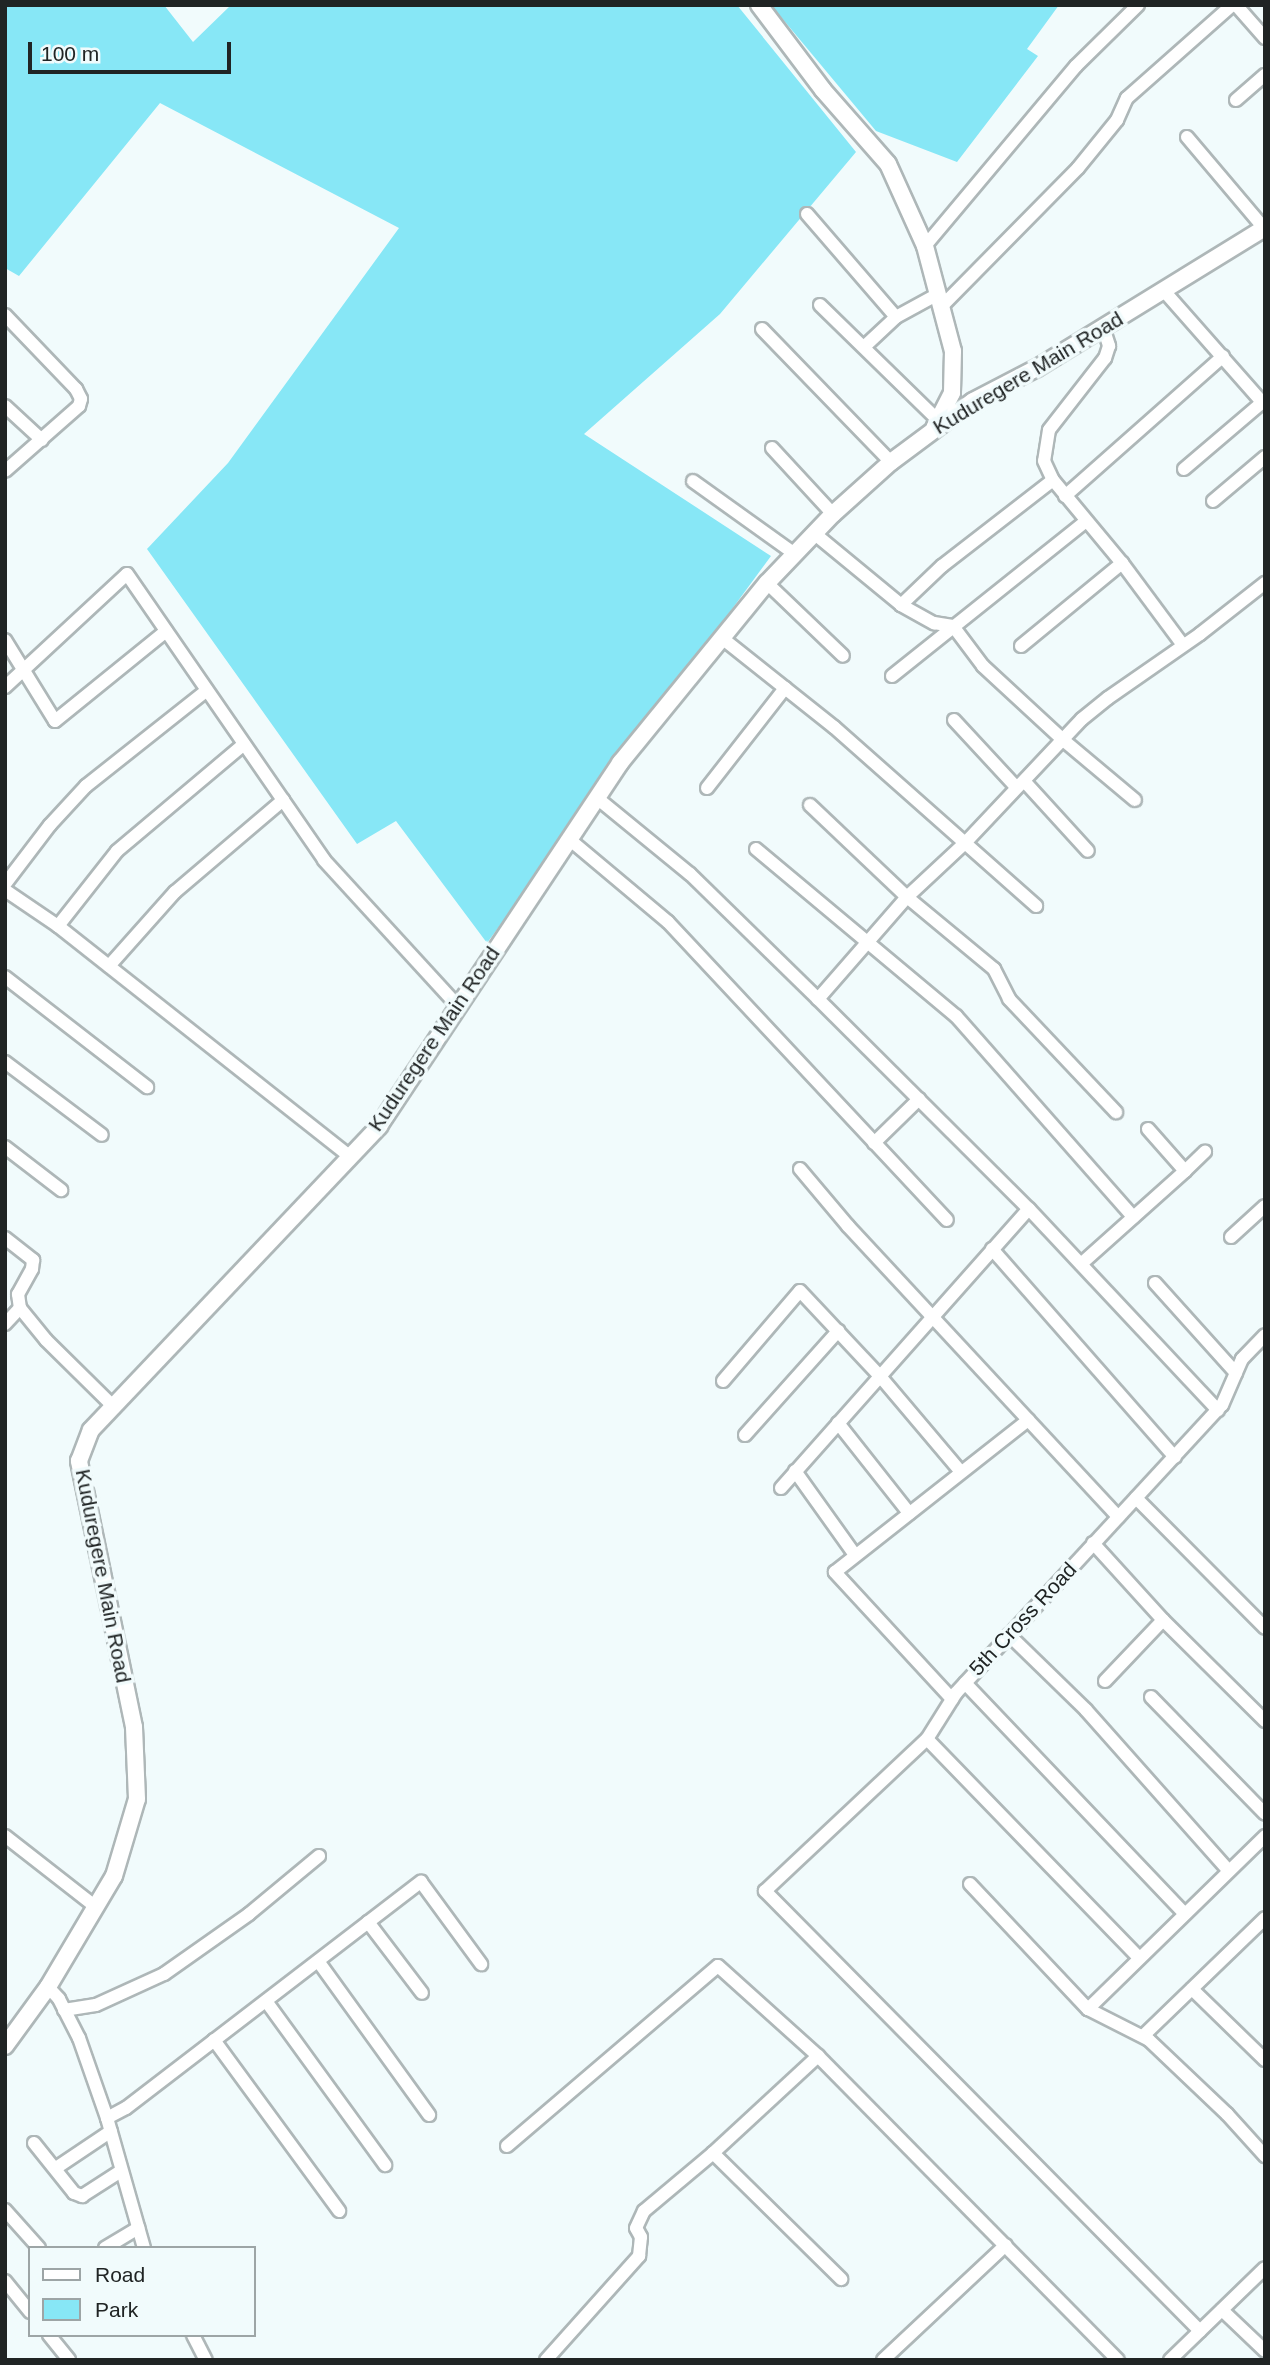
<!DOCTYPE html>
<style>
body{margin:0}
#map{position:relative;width:1270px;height:2365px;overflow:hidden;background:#f1fbfc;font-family:Arial,sans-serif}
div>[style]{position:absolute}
.green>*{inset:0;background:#87e7f6}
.roads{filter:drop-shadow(2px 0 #aeb7b8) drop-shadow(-2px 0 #aeb7b8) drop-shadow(0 2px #aeb7b8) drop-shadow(0 -2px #aeb7b8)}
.minor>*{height:12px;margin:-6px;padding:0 6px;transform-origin:6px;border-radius:6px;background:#fff}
.tertiary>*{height:16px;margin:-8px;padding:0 8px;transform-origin:8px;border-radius:8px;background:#fff}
span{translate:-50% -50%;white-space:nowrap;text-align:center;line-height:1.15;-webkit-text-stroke:7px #f1fbfc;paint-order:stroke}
.street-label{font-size:21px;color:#202424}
.frame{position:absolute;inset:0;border:7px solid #202424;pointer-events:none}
.legend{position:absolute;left:28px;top:2246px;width:228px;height:91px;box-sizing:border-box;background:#f1fbfc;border:2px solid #9da5a6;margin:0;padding:9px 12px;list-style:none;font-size:21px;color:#202424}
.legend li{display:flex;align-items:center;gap:14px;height:35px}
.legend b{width:35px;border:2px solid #9da5a6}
.scale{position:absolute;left:28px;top:42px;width:203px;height:32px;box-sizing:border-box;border:4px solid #202424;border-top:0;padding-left:9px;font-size:21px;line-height:24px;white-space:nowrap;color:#202424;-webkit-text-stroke:5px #f1fbfc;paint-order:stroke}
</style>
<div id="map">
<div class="green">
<div style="clip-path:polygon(5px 5px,164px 5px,193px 42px,231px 5px,737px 5px,856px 152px,720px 314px,584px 434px,771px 556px,487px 943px,396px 821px,357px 844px,147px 549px,228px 463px,399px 228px,160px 103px,19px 276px,5px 268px)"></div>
<div style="clip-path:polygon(771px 5px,1059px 5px,1027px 49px,1038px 56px,957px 162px,876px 131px)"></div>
</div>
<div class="roads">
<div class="minor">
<div style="left:1236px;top:5px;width:44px;rotate:48.7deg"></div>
<div style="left:1236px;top:100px;width:38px;rotate:-41deg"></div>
<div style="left:1187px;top:137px;width:119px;rotate:49.8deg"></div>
<div style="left:807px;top:214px;width:136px;rotate:49.2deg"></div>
<div style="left:925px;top:246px;width:235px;rotate:-50deg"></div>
<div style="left:1076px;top:66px;width:87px;rotate:-44.5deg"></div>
<div style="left:1165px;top:292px;width:147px;rotate:48.6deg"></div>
<div style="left:820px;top:305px;width:165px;rotate:44.3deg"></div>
<div style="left:941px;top:307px;width:195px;rotate:-45.4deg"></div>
<div style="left:1078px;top:168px;width:62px;rotate:-50.9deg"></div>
<div style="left:1117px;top:120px;width:24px;rotate:-66deg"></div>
<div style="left:1127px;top:98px;width:140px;rotate:-41.5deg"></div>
<div style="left:5px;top:315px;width:103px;rotate:46.2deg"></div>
<div style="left:76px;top:389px;width:11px;rotate:63deg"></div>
<div style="left:81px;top:399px;width:7px;rotate:106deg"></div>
<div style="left:79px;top:406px;width:98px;rotate:138.7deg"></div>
<div style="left:1103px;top:327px;width:20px;rotate:72deg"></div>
<div style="left:1109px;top:346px;width:13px;rotate:108deg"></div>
<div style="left:1105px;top:358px;width:91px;rotate:127.9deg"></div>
<div style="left:1049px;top:430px;width:31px;rotate:99deg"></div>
<div style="left:1044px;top:461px;width:21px;rotate:65deg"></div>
<div style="left:1053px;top:480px;width:108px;rotate:50.3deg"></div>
<div style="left:1122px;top:563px;width:102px;rotate:53.4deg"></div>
<div style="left:762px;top:329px;width:185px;rotate:45.9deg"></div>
<div style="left:865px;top:346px;width:42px;rotate:-43.1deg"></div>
<div style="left:896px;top:317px;width:48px;rotate:-28.7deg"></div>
<div style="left:5px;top:406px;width:50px;rotate:42.6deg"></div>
<div style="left:772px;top:448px;width:90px;rotate:47.3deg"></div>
<div style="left:1184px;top:469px;width:106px;rotate:-40.4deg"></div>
<div style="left:693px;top:481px;width:125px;rotate:35.6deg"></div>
<div style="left:1065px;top:496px;width:211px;rotate:-41.5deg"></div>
<div style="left:1213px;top:501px;width:68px;rotate:-40.2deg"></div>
<div style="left:815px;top:534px;width:112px;rotate:39.5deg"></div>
<div style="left:901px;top:605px;width:38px;rotate:29deg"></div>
<div style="left:934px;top:623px;width:19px;rotate:9deg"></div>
<div style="left:953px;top:626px;width:50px;rotate:53.1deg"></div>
<div style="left:983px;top:666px;width:108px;rotate:42.7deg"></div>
<div style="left:1062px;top:739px;width:95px;rotate:39.9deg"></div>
<div style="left:767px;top:583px;width:105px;rotate:43.8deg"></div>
<div style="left:901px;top:605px;width:57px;rotate:-43.6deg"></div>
<div style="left:942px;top:566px;width:140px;rotate:-37.8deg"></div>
<div style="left:722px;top:638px;width:143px;rotate:38.5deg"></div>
<div style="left:834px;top:727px;width:270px;rotate:41.5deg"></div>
<div style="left:5px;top:640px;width:95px;rotate:58.3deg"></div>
<div style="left:55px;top:721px;width:143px;rotate:-39deg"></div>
<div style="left:1021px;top:646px;width:131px;rotate:-39.4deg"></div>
<div style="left:892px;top:676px;width:247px;rotate:-38.6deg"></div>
<div style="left:5px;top:687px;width:166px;rotate:-42.8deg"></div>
<div style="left:127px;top:574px;width:347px;rotate:55.4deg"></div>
<div style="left:324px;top:860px;width:198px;rotate:47.5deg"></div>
<div style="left:954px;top:720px;width:91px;rotate:47.2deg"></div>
<div style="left:1025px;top:782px;width:93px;rotate:47.6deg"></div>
<div style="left:707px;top:788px;width:127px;rotate:-52deg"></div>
<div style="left:597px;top:798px;width:120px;rotate:39.3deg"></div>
<div style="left:690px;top:874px;width:179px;rotate:44.3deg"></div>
<div style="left:818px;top:999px;width:298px;rotate:44.9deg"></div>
<div style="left:1029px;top:1209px;width:276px;rotate:46.8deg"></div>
<div style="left:810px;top:805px;width:134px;rotate:43.5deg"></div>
<div style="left:907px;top:897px;width:113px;rotate:39.6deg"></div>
<div style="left:994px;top:969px;width:34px;rotate:63deg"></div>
<div style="left:1009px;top:999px;width:156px;rotate:46.6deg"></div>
<div style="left:569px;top:839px;width:129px;rotate:40deg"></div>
<div style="left:668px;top:922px;width:408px;rotate:46.9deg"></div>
<div style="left:756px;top:849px;width:261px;rotate:39.9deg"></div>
<div style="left:956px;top:1016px;width:268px;rotate:48.6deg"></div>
<div style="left:5px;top:884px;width:74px;rotate:-52.7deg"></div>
<div style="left:50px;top:825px;width:53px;rotate:-47.3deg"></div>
<div style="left:86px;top:786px;width:154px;rotate:-38.4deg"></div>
<div style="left:5px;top:890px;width:64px;rotate:34.2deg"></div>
<div style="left:58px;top:926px;width:372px;rotate:38.3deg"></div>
<div style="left:58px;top:926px;width:95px;rotate:-51.8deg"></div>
<div style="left:117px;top:851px;width:166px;rotate:-40.1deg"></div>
<div style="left:109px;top:966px;width:99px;rotate:-48.3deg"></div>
<div style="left:175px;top:892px;width:142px;rotate:-40.4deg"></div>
<div style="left:5px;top:977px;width:180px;rotate:37.8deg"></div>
<div style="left:818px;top:999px;width:135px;rotate:-48.9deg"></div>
<div style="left:907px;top:897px;width:79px;rotate:-43deg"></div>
<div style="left:965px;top:843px;width:170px;rotate:-46.7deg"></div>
<div style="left:1082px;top:719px;width:33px;rotate:-39deg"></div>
<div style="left:1108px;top:698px;width:112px;rotate:-34.8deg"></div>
<div style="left:1200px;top:634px;width:83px;rotate:-38.1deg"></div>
<div style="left:5px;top:1062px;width:121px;rotate:37deg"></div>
<div style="left:874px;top:1143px;width:63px;rotate:-44.4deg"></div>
<div style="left:5px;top:1147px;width:71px;rotate:37.5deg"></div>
<div style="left:800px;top:1169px;width:75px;rotate:49.9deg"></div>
<div style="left:848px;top:1226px;width:397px;rotate:47.1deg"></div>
<div style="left:1185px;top:1171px;width:28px;rotate:-44deg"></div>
<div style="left:1231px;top:1237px;width:46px;rotate:-42.4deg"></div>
<div style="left:5px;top:1238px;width:36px;rotate:38deg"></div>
<div style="left:33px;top:1260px;width:9px;rotate:96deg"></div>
<div style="left:32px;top:1269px;width:29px;rotate:119deg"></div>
<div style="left:18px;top:1294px;width:14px;rotate:82deg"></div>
<div style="left:20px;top:1308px;width:41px;rotate:50.9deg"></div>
<div style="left:46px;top:1340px;width:94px;rotate:44.6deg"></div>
<div style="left:992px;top:1249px;width:277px;rotate:48.7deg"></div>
<div style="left:1081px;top:1264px;width:140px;rotate:-41.8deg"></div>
<div style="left:1185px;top:1171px;width:56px;rotate:-131.4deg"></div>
<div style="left:1155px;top:1283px;width:121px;rotate:48deg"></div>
<div style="left:5px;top:1324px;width:22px;rotate:-47deg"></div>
<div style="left:723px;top:1381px;width:118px;rotate:-49.5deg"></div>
<div style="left:800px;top:1291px;width:115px;rotate:46.8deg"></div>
<div style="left:879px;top:1375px;width:127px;rotate:49.8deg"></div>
<div style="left:838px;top:1423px;width:115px;rotate:51.7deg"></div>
<div style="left:745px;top:1435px;width:140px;rotate:-48.2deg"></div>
<div style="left:795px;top:1471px;width:103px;rotate:54.5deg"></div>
<div style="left:781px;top:1488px;width:373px;rotate:-48.4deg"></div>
<div style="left:1136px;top:1498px;width:183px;rotate:45.2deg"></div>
<div style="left:1093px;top:1543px;width:104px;rotate:47.7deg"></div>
<div style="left:1163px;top:1620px;width:144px;rotate:44.7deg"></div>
<div style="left:1009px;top:1635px;width:107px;rotate:44.2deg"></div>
<div style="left:1086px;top:1710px;width:215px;rotate:48.4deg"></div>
<div style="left:1105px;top:1681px;width:84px;rotate:-46.4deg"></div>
<div style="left:965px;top:1683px;width:318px;rotate:46.4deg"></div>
<div style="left:1151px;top:1697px;width:163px;rotate:45.7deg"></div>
<div style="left:952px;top:1699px;width:173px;rotate:-132.7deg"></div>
<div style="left:835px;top:1572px;width:246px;rotate:-38.2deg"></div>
<div style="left:927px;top:1739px;width:305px;rotate:45.9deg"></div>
<div style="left:5px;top:1836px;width:115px;rotate:38deg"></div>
<div style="left:970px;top:1884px;width:172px;rotate:46.7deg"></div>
<div style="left:1088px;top:2009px;width:248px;rotate:-44.3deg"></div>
<div style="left:368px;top:1922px;width:89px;rotate:52.7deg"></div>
<div style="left:318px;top:1961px;width:190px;rotate:54.2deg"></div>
<div style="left:48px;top:1987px;width:16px;rotate:47deg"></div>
<div style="left:59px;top:1999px;width:44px;rotate:62.9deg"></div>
<div style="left:79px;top:2038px;width:85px;rotate:70.7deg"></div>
<div style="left:107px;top:2118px;width:135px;rotate:74.1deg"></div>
<div style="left:1192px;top:1989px;width:102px;rotate:44.2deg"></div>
<div style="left:266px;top:2001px;width:203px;rotate:54deg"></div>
<div style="left:1088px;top:2009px;width:68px;rotate:26.9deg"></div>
<div style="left:1149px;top:2040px;width:108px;rotate:43.5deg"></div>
<div style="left:1227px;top:2114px;width:57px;rotate:47.9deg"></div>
<div style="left:64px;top:2010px;width:32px;rotate:-9deg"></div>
<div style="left:96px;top:2005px;width:75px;rotate:-24.5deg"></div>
<div style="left:164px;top:1974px;width:104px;rotate:-35.2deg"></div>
<div style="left:249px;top:1914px;width:91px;rotate:-39.6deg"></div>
<div style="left:1143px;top:2036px;width:170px;rotate:-44deg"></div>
<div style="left:214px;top:2040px;width:212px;rotate:53.8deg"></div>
<div style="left:107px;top:2118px;width:21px;rotate:-28deg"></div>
<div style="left:126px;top:2108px;width:372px;rotate:-37.5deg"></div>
<div style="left:421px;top:1882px;width:102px;rotate:53.8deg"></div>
<div style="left:34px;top:2143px;width:64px;rotate:51.3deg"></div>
<div style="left:74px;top:2193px;width:9px;rotate:21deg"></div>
<div style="left:82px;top:2196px;width:46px;rotate:-32.7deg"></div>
<div style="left:507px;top:2146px;width:277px;rotate:-40.5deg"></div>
<div style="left:718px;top:1966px;width:135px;rotate:42deg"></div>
<div style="left:818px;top:2056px;width:427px;rotate:45.4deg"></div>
<div style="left:713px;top:2153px;width:180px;rotate:44.5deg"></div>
<div style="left:56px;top:2168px;width:66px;rotate:-33.9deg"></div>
<div style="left:5px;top:2210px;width:51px;rotate:48.2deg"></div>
<div style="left:105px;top:2248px;width:39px;rotate:-31deg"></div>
<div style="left:5px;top:2281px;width:40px;rotate:51deg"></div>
<div style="left:1222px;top:2310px;width:59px;rotate:43.6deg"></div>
<div style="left:1200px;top:2331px;width:619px;rotate:-134.67deg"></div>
<div style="left:765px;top:1891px;width:222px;rotate:-43.2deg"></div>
<div style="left:927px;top:1739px;width:54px;rotate:-57.8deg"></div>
<div style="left:956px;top:1693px;width:392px;rotate:-47.3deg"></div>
<div style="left:1222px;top:1405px;width:50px;rotate:-66.5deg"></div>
<div style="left:1242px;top:1359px;width:33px;rotate:-46deg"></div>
<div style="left:49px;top:2335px;width:32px;rotate:51deg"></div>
<div style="left:193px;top:2335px;width:28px;rotate:63deg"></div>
<div style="left:546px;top:2360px;width:140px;rotate:-48.2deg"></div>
<div style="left:639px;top:2256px;width:19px;rotate:-84deg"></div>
<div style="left:641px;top:2237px;width:10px;rotate:-119deg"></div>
<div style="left:636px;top:2228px;width:19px;rotate:-65deg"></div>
<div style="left:644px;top:2211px;width:90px;rotate:-40deg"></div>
<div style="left:713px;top:2153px;width:143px;rotate:-42.7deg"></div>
<div style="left:883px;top:2360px;width:168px;rotate:-43.1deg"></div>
<div style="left:1170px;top:2360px;width:132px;rotate:-44.1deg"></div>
</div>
<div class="tertiary">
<div style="left:759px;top:5px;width:106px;rotate:53deg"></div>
<div style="left:823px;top:90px;width:98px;rotate:48.7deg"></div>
<div style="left:888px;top:164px;width:90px;rotate:65.7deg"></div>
<div style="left:925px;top:246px;width:109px;rotate:75.1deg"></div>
<div style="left:953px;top:351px;width:42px;rotate:91.4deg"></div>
<div style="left:952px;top:393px;width:39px;rotate:117deg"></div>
<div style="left:5px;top:2046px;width:73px;rotate:-53.9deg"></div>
<div style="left:48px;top:1987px;width:129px;rotate:-59.3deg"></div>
<div style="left:114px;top:1876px;width:80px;rotate:-73.4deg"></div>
<div style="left:137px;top:1799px;width:72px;rotate:-92.4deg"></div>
<div style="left:134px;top:1727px;width:272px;rotate:-101.7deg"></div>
<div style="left:79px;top:1461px;width:33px;rotate:-69deg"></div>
<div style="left:91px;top:1430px;width:419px;rotate:-46.5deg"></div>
<div style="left:379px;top:1126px;width:436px;rotate:-56.4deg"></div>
<div style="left:620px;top:763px;width:232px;rotate:-50.8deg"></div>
<div style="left:767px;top:583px;width:95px;rotate:-46.3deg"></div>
<div style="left:833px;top:514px;width:78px;rotate:-41.9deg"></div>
<div style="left:891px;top:462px;width:102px;rotate:-36.6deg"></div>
<div style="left:973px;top:401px;width:72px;rotate:-27.3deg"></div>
<div style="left:1037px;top:368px;width:268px;rotate:-31.6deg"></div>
</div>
</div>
<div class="street-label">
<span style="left:1028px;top:373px;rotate:-31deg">Kuduregere Main Road</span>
<span style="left:434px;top:1039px;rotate:-56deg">Kuduregere Main Road</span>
<span style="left:103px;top:1576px;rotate:79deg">Kuduregere Main Road</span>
<span style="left:1023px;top:1619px;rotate:-47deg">5th Cross Road</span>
</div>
<div class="frame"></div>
<ul class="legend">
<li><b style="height:9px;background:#fff"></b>Road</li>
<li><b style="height:19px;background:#87e7f6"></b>Park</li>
</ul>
<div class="scale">100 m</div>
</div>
